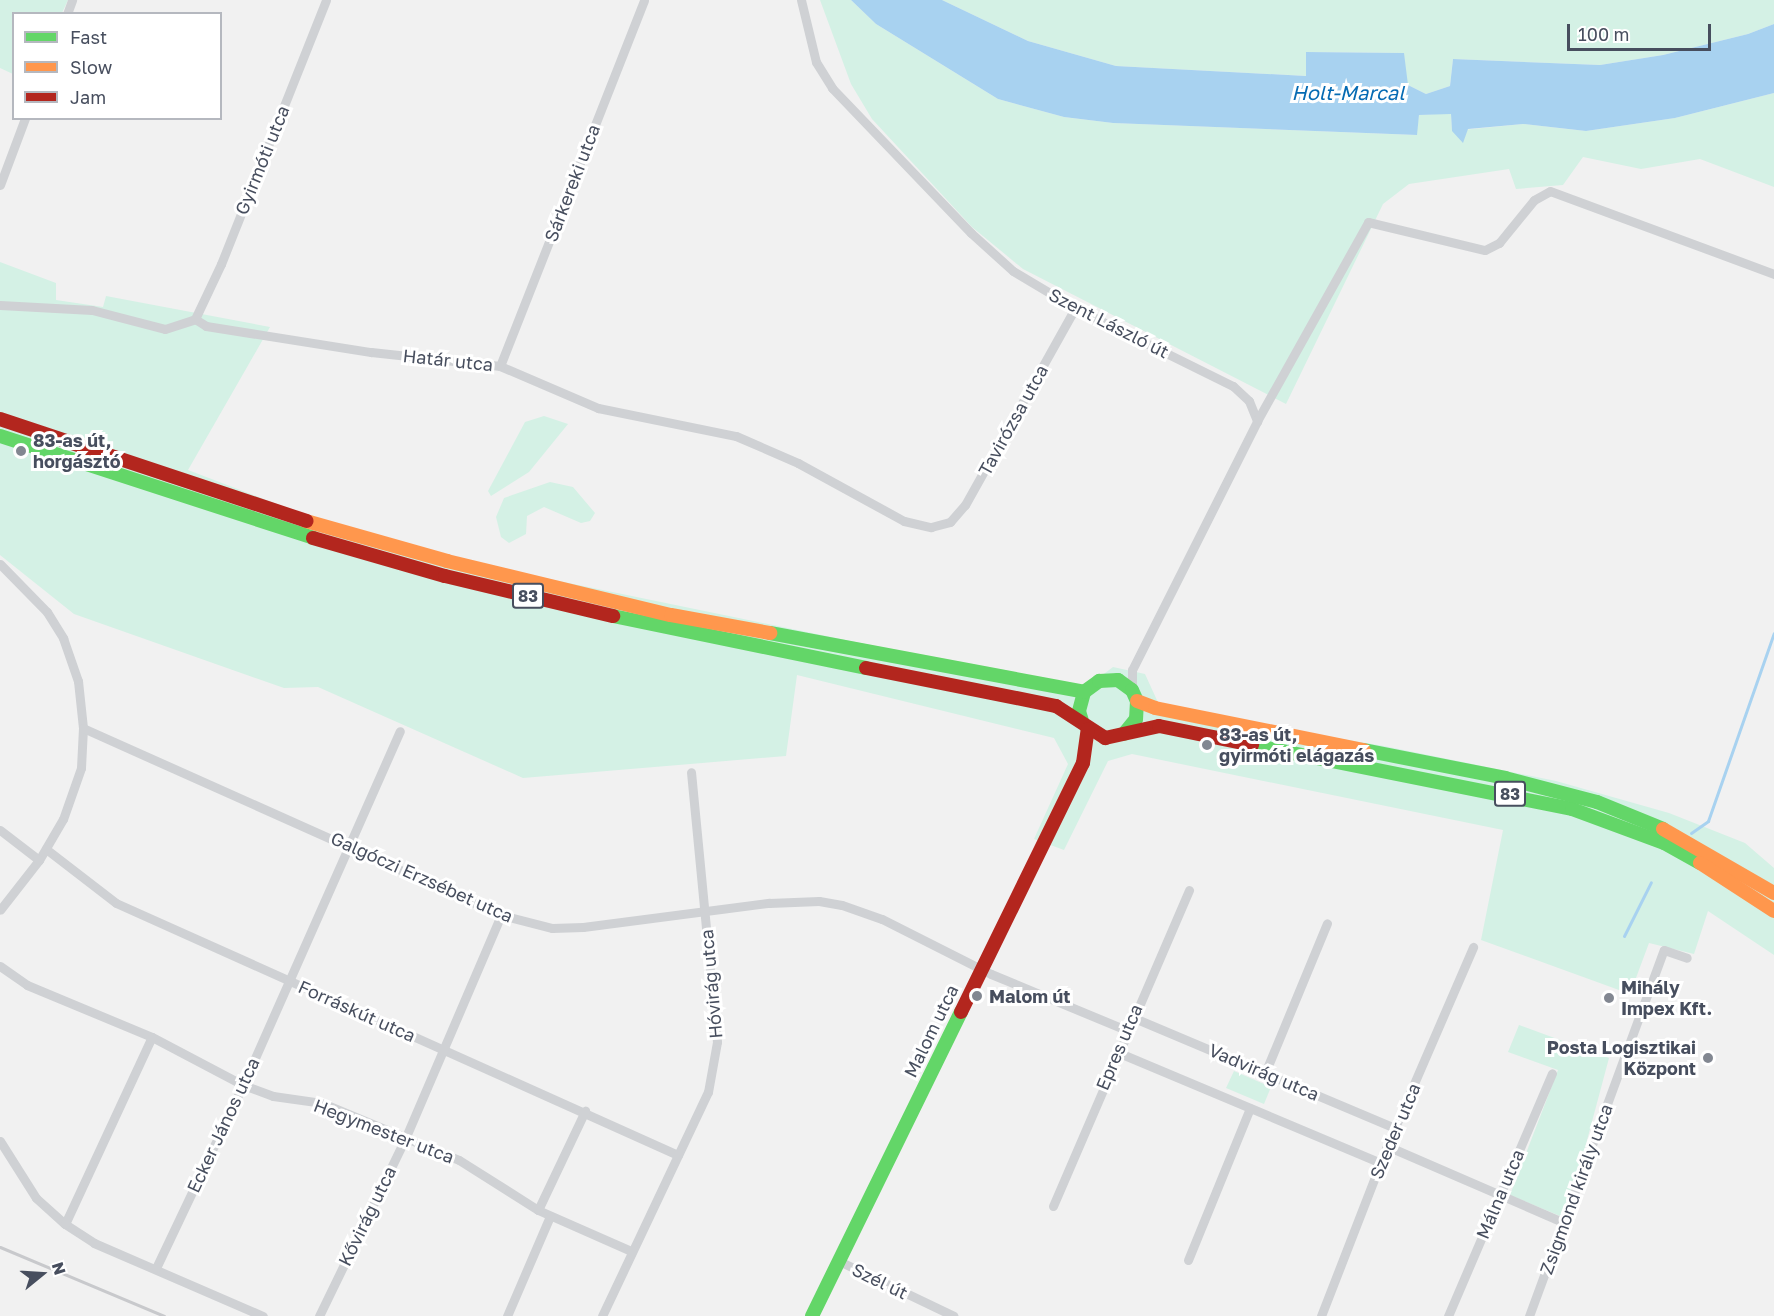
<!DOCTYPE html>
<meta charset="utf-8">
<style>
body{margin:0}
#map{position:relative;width:1774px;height:1316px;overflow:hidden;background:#f1f1f1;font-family:"Golos Text",sans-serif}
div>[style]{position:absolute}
.green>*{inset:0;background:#d4f1e5}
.water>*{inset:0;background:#a8d2f0}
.stream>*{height:3px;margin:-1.5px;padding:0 1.5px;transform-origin:1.5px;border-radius:1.5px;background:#a8d2f0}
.street>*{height:9px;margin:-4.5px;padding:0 4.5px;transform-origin:4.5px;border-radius:4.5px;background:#cfd1d4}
.fast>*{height:14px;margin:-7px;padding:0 7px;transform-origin:7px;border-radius:7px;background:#63d668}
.slow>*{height:14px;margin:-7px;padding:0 7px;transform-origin:7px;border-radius:7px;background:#ff974d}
.jam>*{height:14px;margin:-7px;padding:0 7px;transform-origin:7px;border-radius:7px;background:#b3261e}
.rail>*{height:3px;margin:-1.5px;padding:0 1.5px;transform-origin:1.5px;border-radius:1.5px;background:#c8c9cc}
.dots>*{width:16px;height:16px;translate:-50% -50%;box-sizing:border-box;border:3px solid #fff;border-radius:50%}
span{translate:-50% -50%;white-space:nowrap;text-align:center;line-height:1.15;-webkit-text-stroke:6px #fff;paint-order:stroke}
.shield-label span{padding:2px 4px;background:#fff;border:2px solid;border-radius:4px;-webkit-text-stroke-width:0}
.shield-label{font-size:16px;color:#474e5e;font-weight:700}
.street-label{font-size:18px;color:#474e5e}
.poi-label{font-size:18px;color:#474e5e;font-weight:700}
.left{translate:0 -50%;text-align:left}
.right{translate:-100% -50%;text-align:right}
.water-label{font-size:20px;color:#066bb3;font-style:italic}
.legend{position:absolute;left:12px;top:12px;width:210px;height:108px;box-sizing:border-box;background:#fff;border:2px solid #b5b8bf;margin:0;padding:8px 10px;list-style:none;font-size:18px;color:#474e5e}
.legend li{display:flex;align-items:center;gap:12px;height:30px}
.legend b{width:30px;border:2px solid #b5b8bf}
.north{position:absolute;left:12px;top:1244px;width:60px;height:60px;-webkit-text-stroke:4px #fff;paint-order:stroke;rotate:72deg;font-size:16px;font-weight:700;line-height:24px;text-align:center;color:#474e5e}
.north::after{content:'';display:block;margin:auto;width:21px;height:27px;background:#474e5e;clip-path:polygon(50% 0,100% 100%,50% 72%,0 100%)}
.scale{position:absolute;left:1567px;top:24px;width:144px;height:27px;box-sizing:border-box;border:3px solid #474e5e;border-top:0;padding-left:8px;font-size:18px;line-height:21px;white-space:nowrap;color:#474e5e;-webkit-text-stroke:4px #fff;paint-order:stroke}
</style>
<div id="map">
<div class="green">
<div style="clip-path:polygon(0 0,68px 0,62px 13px,14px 14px,13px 74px,0 68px)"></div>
<div style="clip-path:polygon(820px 0,851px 0,876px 24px,998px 99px,1064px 117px,1113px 123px,1416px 135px,1419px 115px,1451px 113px,1452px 131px,1523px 124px,1586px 131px,1675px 118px,1774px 93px,1774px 187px,1700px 159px,1641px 169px,1583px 157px,1563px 185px,1516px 189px,1509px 169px,1409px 184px,1383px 204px,1286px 404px,1023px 269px,972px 227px,872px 119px,851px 84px)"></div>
<div style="clip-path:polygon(942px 0,1774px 0,1774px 24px,1748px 34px,1663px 55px,1600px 65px,1453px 59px,1450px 86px,1426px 94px,1408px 85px,1404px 76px,1404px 53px,1306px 52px,1307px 76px,1116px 66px,1028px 41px)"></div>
<div style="clip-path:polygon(0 262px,56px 283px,56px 300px,103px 307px,106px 296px,270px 327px,188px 470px,303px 514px,447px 558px,1084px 689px,1113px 667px,1145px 674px,1161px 709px,1384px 746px,1556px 781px,1669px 813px,1745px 843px,1774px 868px,1774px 955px,1708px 911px,1694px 954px,1649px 943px,1630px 994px,1481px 940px,1503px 830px,1132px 754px,1108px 761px,1064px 850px,1034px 839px,1068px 764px,1054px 738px,797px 675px,786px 756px,523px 778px,318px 687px,284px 688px,74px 614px,0 555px)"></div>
<div style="clip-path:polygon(544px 416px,568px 424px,529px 472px,491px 496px,488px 491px,525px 422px)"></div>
<div style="clip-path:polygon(550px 482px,573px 487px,595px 513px,590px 521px,581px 523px,544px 507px,527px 516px,526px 534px,509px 543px,501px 537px,496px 517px,504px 498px)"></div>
<div style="clip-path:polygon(1519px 1025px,1609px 1058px,1578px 1174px,1560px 1216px,1510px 1195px,1558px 1070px,1508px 1052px)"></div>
<div style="clip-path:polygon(1234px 1071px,1271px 1087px,1264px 1104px,1226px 1088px)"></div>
</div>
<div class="water">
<div style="clip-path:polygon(851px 0,942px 0,1028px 41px,1116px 66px,1306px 76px,1306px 52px,1404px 53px,1408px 85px,1426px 94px,1450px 86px,1453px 59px,1600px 65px,1663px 55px,1748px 34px,1774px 24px,1774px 93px,1675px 118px,1586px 131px,1523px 124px,1468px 129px,1463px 143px,1452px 131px,1451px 114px,1419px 115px,1417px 135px,1113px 123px,1064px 117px,998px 99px,876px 24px)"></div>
</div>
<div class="stream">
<div style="left:1691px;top:833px;width:21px;rotate:-35deg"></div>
<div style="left:1708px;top:821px;width:199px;rotate:-70.7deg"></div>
<div style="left:1624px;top:936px;width:60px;rotate:-63.4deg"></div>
</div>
<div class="street">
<div style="left:801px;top:0;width:64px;rotate:76.4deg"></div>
<div style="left:816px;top:62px;width:31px;rotate:58deg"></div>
<div style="left:832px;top:88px;width:201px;rotate:46.2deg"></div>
<div style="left:971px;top:233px;width:57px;rotate:42.1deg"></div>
<div style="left:1013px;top:271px;width:72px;rotate:30.8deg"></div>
<div style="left:1075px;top:308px;width:176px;rotate:26.3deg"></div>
<div style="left:1233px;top:386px;width:22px;rotate:43deg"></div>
<div style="left:1249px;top:401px;width:22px;rotate:68deg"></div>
<div style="left:67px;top:14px;width:15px;rotate:-70deg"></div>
<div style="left:0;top:185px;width:72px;rotate:-69.5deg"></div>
<div style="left:0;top:305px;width:92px;rotate:3.1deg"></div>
<div style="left:92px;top:310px;width:75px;rotate:14.6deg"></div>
<div style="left:165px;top:329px;width:32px;rotate:-18deg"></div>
<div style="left:195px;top:319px;width:13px;rotate:32deg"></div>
<div style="left:206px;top:326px;width:167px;rotate:9deg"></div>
<div style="left:371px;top:352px;width:130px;rotate:6.2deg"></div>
<div style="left:500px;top:366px;width:107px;rotate:23.2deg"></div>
<div style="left:598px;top:408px;width:141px;rotate:11.5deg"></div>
<div style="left:736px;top:436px;width:68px;rotate:23.5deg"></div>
<div style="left:798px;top:463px;width:121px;rotate:28.7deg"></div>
<div style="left:904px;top:521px;width:28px;rotate:13deg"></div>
<div style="left:931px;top:527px;width:20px;rotate:-15deg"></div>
<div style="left:950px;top:522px;width:23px;rotate:-49deg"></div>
<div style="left:965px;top:505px;width:226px;rotate:-60.8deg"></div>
<div style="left:195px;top:319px;width:61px;rotate:-64.7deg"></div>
<div style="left:221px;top:264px;width:284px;rotate:-68.3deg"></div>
<div style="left:500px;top:366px;width:393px;rotate:-68.5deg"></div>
<div style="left:0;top:564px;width:67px;rotate:45.6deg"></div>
<div style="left:47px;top:612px;width:31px;rotate:58deg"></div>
<div style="left:63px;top:638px;width:46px;rotate:70.8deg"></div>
<div style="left:78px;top:681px;width:47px;rotate:83.9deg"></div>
<div style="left:83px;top:728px;width:40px;rotate:92.9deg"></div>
<div style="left:81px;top:768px;width:54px;rotate:109.4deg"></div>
<div style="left:63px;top:819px;width:48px;rotate:120.3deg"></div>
<div style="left:39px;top:860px;width:63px;rotate:128deg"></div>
<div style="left:1132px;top:690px;width:20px;rotate:-90deg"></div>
<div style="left:1132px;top:670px;width:279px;rotate:-63.3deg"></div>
<div style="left:1257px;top:421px;width:228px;rotate:-60.8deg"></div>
<div style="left:1368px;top:222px;width:120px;rotate:13.5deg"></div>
<div style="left:1485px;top:250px;width:16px;rotate:-27deg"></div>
<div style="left:1499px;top:243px;width:55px;rotate:-50.9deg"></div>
<div style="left:1534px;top:200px;width:18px;rotate:-29deg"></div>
<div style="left:1550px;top:191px;width:239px;rotate:20.3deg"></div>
<div style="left:83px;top:728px;width:458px;rotate:24.1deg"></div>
<div style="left:501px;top:915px;width:53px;rotate:14.3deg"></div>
<div style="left:552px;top:928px;width:31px;rotate:-2deg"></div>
<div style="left:583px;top:927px;width:188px;rotate:-7.4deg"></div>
<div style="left:769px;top:903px;width:50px;rotate:-2.3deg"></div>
<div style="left:819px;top:901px;width:23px;rotate:10deg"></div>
<div style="left:842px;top:905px;width:42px;rotate:19.3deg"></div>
<div style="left:882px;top:919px;width:122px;rotate:26.8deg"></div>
<div style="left:991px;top:974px;width:146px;rotate:22.5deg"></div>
<div style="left:0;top:830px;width:49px;rotate:37.6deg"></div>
<div style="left:46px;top:849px;width:88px;rotate:37.6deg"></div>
<div style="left:116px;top:903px;width:616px;rotate:24.15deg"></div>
<div style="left:0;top:966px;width:33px;rotate:35deg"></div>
<div style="left:27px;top:985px;width:135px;rotate:22.6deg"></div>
<div style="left:152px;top:1037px;width:103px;rotate:27.8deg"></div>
<div style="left:243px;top:1085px;width:32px;rotate:20deg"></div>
<div style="left:273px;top:1096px;width:49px;rotate:8.1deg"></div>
<div style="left:322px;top:1103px;width:148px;rotate:22.6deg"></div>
<div style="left:459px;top:1160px;width:93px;rotate:32.3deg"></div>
<div style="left:538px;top:1210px;width:102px;rotate:23.8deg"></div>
<div style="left:1132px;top:1017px;width:285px;rotate:22.9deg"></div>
<div style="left:1117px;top:1052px;width:286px;rotate:22.8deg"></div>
<div style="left:1265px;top:1073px;width:162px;rotate:-67.5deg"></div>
<div style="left:0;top:1141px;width:67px;rotate:57.7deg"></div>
<div style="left:36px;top:1198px;width:39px;rotate:42deg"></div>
<div style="left:65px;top:1224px;width:35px;rotate:33deg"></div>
<div style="left:94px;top:1243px;width:184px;rotate:23.4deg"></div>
<div style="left:1387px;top:1146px;width:194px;rotate:23.4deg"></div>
<div style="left:1053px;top:1206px;width:344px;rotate:-66.7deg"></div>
<div style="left:538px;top:1210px;width:110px;rotate:-64.6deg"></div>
<div style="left:65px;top:1224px;width:206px;rotate:-65.1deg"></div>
<div style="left:1188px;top:1260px;width:164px;rotate:-67.8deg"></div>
<div style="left:839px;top:1261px;width:127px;rotate:25.6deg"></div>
<div style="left:156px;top:1268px;width:203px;rotate:-64.6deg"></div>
<div style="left:243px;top:1085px;width:387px;rotate:-66.1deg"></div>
<div style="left:319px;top:1316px;width:197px;rotate:-64.1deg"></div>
<div style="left:405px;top:1139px;width:244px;rotate:-66.8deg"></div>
<div style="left:507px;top:1316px;width:109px;rotate:-66.7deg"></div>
<div style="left:602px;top:1316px;width:248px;rotate:-64.7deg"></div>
<div style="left:708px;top:1092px;width:51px;rotate:-79.8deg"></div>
<div style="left:717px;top:1042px;width:271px;rotate:-95.5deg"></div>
<div style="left:1321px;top:1316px;width:182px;rotate:-68.8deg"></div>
<div style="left:1387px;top:1146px;width:217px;rotate:-66.6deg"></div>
<div style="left:1448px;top:1316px;width:264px;rotate:-66.8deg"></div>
<div style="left:1529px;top:1316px;width:390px;rotate:-69.8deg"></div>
<div style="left:1664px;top:950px;width:24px;rotate:19deg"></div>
</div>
<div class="fast">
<div style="left:0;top:436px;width:329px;rotate:18deg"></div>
<div style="left:613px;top:616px;width:258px;rotate:11.6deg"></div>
<div style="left:770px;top:633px;width:319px;rotate:10.6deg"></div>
<div style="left:1082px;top:721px;width:10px;rotate:-107deg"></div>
<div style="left:1079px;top:711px;width:20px;rotate:-75deg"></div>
<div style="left:1084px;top:692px;width:19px;rotate:-36deg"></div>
<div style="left:1099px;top:681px;width:19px;rotate:-3deg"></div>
<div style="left:1118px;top:680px;width:17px;rotate:36deg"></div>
<div style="left:1132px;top:690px;width:12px;rotate:66deg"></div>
<div style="left:1137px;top:701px;width:18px;rotate:93deg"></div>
<div style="left:1136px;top:719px;width:19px;rotate:129deg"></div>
<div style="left:1252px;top:745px;width:326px;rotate:11.3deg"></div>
<div style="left:1572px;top:809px;width:98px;rotate:20.3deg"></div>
<div style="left:1664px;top:843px;width:41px;rotate:29.1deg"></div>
<div style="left:1364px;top:750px;width:144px;rotate:11.2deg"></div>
<div style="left:1505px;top:778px;width:95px;rotate:14.6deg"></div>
<div style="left:1597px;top:802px;width:71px;rotate:22.2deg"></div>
<div style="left:812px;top:1316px;width:339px;rotate:-63.9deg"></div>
</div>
<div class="slow">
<div style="left:306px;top:521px;width:147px;rotate:15.8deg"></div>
<div style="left:447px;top:561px;width:230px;rotate:13.6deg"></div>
<div style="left:671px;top:615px;width:101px;rotate:10.3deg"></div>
<div style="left:1137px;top:701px;width:19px;rotate:21deg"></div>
<div style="left:1155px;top:708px;width:213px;rotate:11.4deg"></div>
<div style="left:1663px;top:829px;width:128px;rotate:30deg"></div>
<div style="left:1700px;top:863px;width:88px;rotate:33deg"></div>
</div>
<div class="jam">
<div style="left:0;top:419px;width:323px;rotate:18.4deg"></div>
<div style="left:313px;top:538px;width:137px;rotate:16.1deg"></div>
<div style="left:445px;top:576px;width:173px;rotate:13.4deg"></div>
<div style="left:866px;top:668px;width:194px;rotate:11.3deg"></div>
<div style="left:1056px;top:706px;width:59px;rotate:33.1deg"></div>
<div style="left:1105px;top:738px;width:55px;rotate:-12.5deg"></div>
<div style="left:1159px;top:726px;width:95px;rotate:11.5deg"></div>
<div style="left:961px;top:1012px;width:277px;rotate:-63.9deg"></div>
<div style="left:1083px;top:763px;width:34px;rotate:-82deg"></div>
</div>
<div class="rail">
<div style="left:0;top:1247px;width:178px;rotate:22.8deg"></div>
</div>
<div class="dots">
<div style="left:21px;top:451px;background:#828791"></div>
<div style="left:1207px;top:745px;background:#828791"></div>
<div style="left:977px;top:996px;background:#828791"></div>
<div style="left:1609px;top:998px;background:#828791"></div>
<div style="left:1708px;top:1058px;background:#828791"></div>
</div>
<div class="shield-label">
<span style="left:528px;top:596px">83</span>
<span style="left:1510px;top:794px">83</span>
</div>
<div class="street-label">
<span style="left:262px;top:160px;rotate:-68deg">Gyirmóti utca</span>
<span style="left:572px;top:183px;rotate:-69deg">Sárkereki utca</span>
<span style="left:1109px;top:323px;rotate:27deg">Szent László út</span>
<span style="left:448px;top:360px;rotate:6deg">Határ utca</span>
<span style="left:1013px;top:420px;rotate:-61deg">Tavirózsa utca</span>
<span style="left:422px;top:877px;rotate:24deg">Galgóczi Erzsébet utca</span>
<span style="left:711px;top:984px;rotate:-95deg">Hóvirág utca</span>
<span style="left:357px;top:1011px;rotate:24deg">Forráskút utca</span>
<span style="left:931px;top:1031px;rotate:-64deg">Malom utca</span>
<span style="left:1119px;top:1047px;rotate:-67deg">Epres utca</span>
<span style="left:1264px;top:1072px;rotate:23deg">Vadvirág utca</span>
<span style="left:223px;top:1125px;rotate:-65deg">Ecker János utca</span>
<span style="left:384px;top:1131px;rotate:21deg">Hegymester utca</span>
<span style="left:1395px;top:1131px;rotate:-67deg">Szeder utca</span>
<span style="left:1576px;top:1189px;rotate:-70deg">Zsigmond király utca</span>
<span style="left:1500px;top:1194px;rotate:-67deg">Málna utca</span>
<span style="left:367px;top:1216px;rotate:-64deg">Kővirág utca</span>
<span style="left:880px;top:1281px;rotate:26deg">Szél út</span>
</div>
<div class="poi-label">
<span class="left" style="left:33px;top:451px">83-as út,<br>horgásztó</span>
<span class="left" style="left:1219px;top:745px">83-as út,<br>gyirmóti elágazás</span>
<span class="left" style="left:1621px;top:998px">Mihály<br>Impex Kft.</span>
<span class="left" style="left:989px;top:996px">Malom út</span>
<span class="right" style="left:1696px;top:1058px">Posta Logisztikai<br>Központ</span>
</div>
<div class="water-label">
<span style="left:1348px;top:92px">Holt-Marcal</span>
</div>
<ul class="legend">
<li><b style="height:8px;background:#63d668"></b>Fast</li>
<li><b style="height:8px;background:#ff974d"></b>Slow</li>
<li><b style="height:8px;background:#b3261e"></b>Jam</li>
</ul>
<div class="north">N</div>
<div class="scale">100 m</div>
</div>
